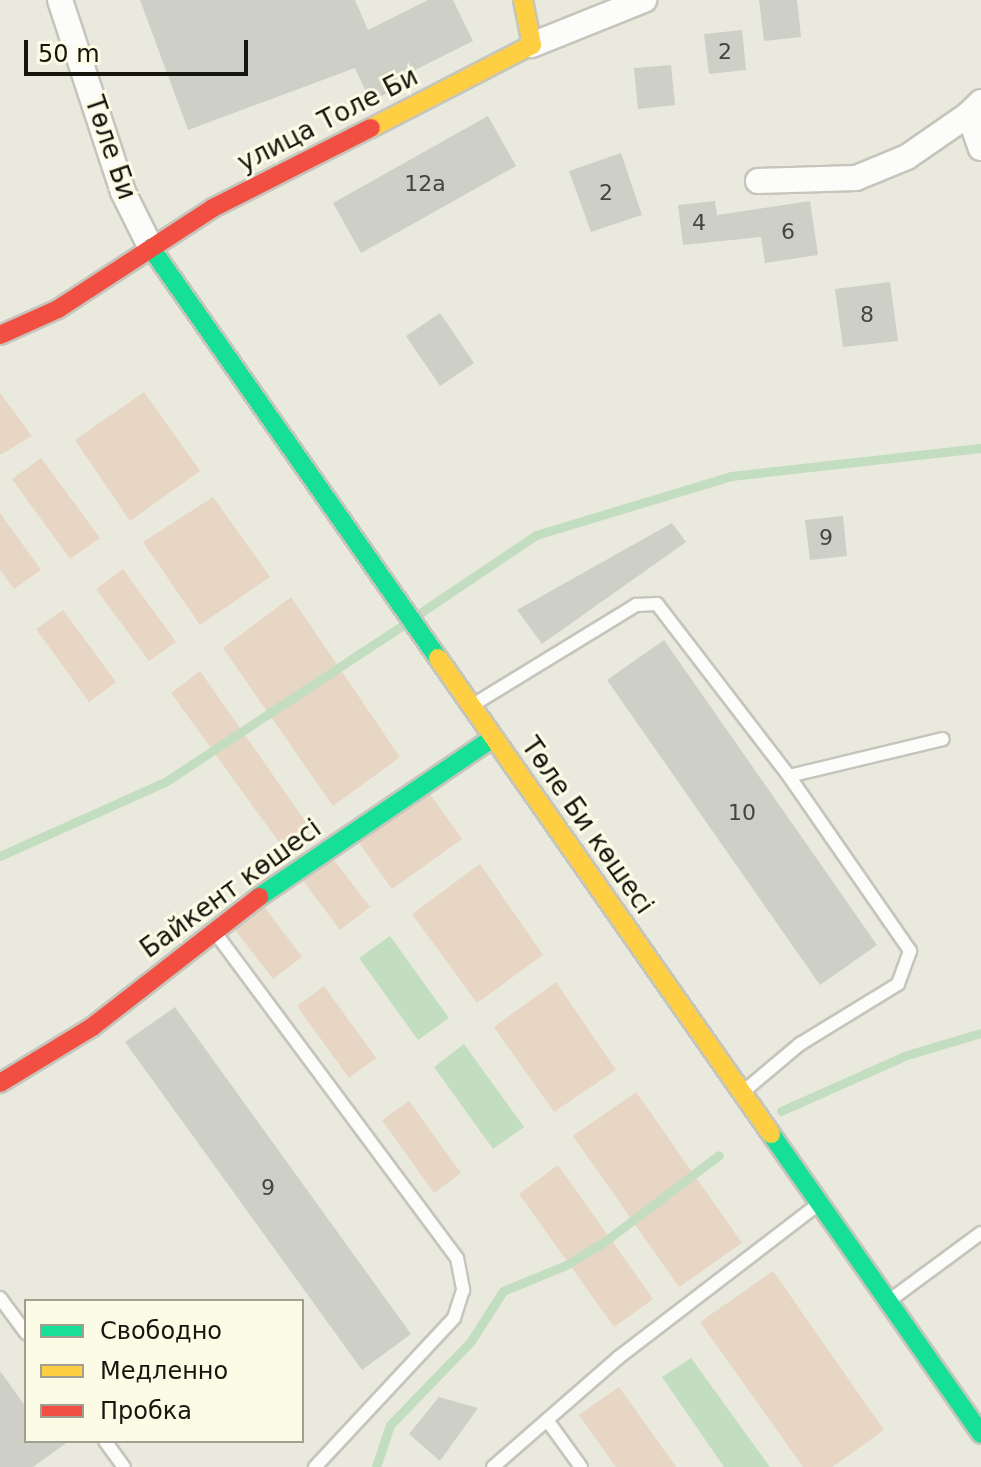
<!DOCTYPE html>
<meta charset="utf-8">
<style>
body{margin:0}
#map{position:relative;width:981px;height:1467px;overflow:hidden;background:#eae9de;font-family:"DejaVu Sans",sans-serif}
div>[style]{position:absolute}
.green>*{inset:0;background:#e7d6c4}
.water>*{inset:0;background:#c2ddbf}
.stream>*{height:9px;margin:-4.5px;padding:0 4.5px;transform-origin:4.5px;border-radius:4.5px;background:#c2ddbf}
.building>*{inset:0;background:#cecfc6}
.roads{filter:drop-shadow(2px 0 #c6c5bc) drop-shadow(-2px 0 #c6c5bc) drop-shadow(0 2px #c6c5bc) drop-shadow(0 -2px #c6c5bc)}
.lane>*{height:12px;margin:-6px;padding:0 6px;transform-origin:6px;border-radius:6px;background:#fcfcfa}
.street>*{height:24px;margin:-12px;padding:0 12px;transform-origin:12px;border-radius:12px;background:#fcfcfa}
.fast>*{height:18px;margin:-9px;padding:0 9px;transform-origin:9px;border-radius:9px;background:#16e098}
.slow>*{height:18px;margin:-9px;padding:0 9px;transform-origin:9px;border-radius:9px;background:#ffcf43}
.jam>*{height:18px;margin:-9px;padding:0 9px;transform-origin:9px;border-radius:9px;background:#f24e42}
span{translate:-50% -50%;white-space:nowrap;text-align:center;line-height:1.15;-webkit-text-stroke:6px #fcfbe6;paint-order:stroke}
.number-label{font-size:22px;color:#45443d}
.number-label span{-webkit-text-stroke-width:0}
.street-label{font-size:26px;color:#16150e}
.legend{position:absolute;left:24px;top:1299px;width:280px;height:144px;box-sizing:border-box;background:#fcfbe6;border:2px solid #a09f90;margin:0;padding:10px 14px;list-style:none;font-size:24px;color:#16150e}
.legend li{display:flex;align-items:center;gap:16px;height:40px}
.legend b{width:40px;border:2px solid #a09f90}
.scale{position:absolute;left:24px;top:40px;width:224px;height:36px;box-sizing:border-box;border:4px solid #16150e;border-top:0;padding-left:10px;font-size:24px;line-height:28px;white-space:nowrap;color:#16150e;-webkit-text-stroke:6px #fcfbe6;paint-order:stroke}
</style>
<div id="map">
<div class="green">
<div style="clip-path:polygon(144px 392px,200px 471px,130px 521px,75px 440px)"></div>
<div style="clip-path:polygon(0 393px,32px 436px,0 455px)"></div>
<div style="clip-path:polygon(41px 458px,100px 538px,70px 559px,12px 479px)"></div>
<div style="clip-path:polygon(213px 497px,270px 577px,200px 625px,143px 542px)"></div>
<div style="clip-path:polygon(0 513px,41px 570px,14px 589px,0 570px)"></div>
<div style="clip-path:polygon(123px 569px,176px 642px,149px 661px,96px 589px)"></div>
<div style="clip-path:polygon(291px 597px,400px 757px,333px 806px,223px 648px)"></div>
<div style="clip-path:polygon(63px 610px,116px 682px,89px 702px,36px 629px)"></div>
<div style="clip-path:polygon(200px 671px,308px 825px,281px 845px,171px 693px)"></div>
<div style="clip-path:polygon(427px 790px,462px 839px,392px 889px,357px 840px)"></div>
<div style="clip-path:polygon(330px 855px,370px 907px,340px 930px,301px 878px)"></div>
<div style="clip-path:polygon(480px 864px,543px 955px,477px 1003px,412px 914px)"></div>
<div style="clip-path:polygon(263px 905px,302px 957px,273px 979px,233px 927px)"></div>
<div style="clip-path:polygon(556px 982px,616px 1070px,554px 1112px,494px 1027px)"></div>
<div style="clip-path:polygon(324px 986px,376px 1058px,349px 1078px,297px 1006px)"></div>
<div style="clip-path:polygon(636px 1092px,742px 1243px,679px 1287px,573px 1136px)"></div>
<div style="clip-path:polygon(409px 1101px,461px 1173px,434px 1193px,382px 1120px)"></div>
<div style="clip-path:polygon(558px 1165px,653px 1299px,614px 1327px,519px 1194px)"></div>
<div style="clip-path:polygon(773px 1271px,884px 1430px,832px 1467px,803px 1467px,700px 1322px)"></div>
<div style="clip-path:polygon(619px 1387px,676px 1467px,616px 1467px,579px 1415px)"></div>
</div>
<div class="water">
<div style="clip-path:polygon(390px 936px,449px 1018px,418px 1040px,359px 958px)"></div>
<div style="clip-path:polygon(464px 1044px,524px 1127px,493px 1149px,434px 1067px)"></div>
<div style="clip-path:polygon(691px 1358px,770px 1467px,724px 1467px,662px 1377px)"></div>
</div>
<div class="stream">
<div style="left:417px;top:615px;width:143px;rotate:-33.9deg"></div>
<div style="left:536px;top:535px;width:204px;rotate:-16.8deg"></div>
<div style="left:731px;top:476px;width:252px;rotate:-6.4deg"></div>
<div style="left:0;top:856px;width:181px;rotate:-24.2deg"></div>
<div style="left:165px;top:782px;width:287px;rotate:-33.4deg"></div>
<div style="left:781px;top:1111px;width:138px;rotate:-24deg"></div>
<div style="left:907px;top:1055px;width:77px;rotate:-16.6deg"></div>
<div style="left:376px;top:1467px;width:44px;rotate:-71.6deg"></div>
<div style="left:390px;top:1425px;width:117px;rotate:-46deg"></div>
<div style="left:471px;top:1341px;width:59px;rotate:-57.4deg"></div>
<div style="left:503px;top:1291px;width:68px;rotate:-22.4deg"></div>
<div style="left:566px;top:1265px;width:44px;rotate:-31.2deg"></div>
<div style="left:604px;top:1242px;width:144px;rotate:-37.1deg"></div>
</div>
<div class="building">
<div style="clip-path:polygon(140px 0,355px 0,368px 30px,428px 0,453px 0,473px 41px,391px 82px,395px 90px,370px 101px,355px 68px,188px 130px)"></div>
<div style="clip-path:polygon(759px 0,797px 0,801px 37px,764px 41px)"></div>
<div style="clip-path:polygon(742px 30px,746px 70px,709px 74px,704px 34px)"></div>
<div style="clip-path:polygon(671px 65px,675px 105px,638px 109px,634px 68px)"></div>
<div style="clip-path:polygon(488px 116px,516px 166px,361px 253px,333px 203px)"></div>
<div style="clip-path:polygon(621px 153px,642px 215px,591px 232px,569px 171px)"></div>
<div style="clip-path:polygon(715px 201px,717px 215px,810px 201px,818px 255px,765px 263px,761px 237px,683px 245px,678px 205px)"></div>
<div style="clip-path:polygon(890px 282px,898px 341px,843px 347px,835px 289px)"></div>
<div style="clip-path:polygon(440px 313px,474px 363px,440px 386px,406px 336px)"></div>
<div style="clip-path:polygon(843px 516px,847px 556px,810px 560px,805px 520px)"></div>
<div style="clip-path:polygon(672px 523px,686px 542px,542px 644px,517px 610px)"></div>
<div style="clip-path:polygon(664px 640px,877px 945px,820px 985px,607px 680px)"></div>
<div style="clip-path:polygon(175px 1007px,411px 1334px,362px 1370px,125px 1042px)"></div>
<div style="clip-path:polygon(0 1371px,26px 1407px,26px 1441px,69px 1441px,33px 1467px,0 1467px)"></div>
<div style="clip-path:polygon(439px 1397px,478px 1408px,440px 1461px,409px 1434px)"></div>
</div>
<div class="roads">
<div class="lane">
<div style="left:476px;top:703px;width:188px;rotate:-31.5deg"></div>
<div style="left:636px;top:605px;width:21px;rotate:-3deg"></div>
<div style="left:657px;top:604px;width:217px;rotate:52.5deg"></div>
<div style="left:789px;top:776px;width:213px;rotate:55.3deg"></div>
<div style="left:910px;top:951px;width:35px;rotate:110deg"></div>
<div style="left:898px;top:984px;width:115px;rotate:148.5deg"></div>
<div style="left:800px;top:1044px;width:73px;rotate:140deg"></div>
<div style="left:789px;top:776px;width:158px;rotate:-13.5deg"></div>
<div style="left:214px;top:931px;width:407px;rotate:53.4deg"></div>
<div style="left:457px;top:1258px;width:33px;rotate:79deg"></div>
<div style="left:463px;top:1290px;width:29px;rotate:108deg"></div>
<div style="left:454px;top:1318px;width:204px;rotate:133deg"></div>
<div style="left:0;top:1298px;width:44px;rotate:53.4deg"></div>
<div style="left:890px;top:1300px;width:113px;rotate:-36.4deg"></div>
<div style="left:547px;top:1420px;width:58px;rotate:54.1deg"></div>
<div style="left:105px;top:1441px;width:32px;rotate:54deg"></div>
<div style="left:493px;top:1467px;width:167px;rotate:-41.1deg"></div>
<div style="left:619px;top:1357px;width:250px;rotate:-37.5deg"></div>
</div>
<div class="street">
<div style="left:60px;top:0;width:202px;rotate:71.8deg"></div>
<div style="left:123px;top:192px;width:63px;rotate:63.4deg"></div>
<div style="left:532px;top:45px;width:121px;rotate:-21.9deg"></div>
<div style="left:981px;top:102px;width:17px;rotate:135deg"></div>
<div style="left:969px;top:114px;width:36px;rotate:71deg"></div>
<div style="left:758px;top:181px;width:98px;rotate:-1.8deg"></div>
<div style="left:856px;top:178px;width:55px;rotate:-22.4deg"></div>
<div style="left:907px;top:157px;width:75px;rotate:-34.7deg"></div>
</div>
<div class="fast">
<div style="left:151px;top:248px;width:500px;rotate:55.01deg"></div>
<div style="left:259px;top:897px;width:283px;rotate:-34.2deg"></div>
<div style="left:771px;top:1134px;width:366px;rotate:55deg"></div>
</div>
<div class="slow">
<div style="left:371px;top:128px;width:181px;rotate:-27.3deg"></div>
<div style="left:532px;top:45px;width:46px;rotate:-101.3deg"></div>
<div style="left:438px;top:658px;width:581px;rotate:55.02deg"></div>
</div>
<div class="jam">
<div style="left:0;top:335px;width:64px;rotate:-24.1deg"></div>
<div style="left:58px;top:309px;width:185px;rotate:-33.1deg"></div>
<div style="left:213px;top:208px;width:177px;rotate:-26.9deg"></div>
<div style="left:0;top:1083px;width:108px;rotate:-31.3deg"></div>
<div style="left:92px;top:1027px;width:212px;rotate:-37.9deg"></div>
</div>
</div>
<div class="number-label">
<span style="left:725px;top:52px">2</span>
<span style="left:425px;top:184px">12а</span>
<span style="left:606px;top:193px">2</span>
<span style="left:699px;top:223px">4</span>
<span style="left:788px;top:232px">6</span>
<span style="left:867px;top:315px">8</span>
<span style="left:826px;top:538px">9</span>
<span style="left:742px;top:813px">10</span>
<span style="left:268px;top:1188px">9</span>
</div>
<div class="street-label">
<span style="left:328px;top:120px;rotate:-27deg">улица Толе Би</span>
<span style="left:110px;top:148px;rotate:71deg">Төле Би</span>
<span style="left:587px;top:826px;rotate:55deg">Төле Би көшесі</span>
<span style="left:231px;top:889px;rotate:-36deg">Байкент көшесі</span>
</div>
<ul class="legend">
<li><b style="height:10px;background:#16e098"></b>Свободно</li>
<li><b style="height:10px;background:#ffcf43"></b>Медленно</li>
<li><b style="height:10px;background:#f24e42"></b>Пробка</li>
</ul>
<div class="scale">50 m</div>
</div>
